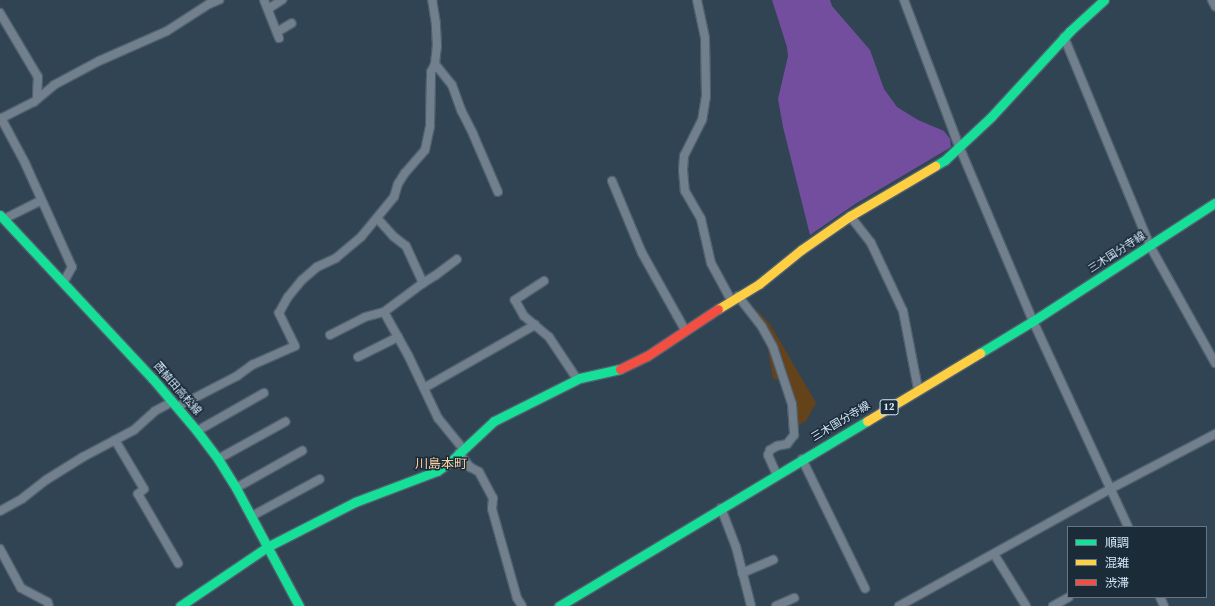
<!DOCTYPE html>
<meta charset="utf-8">
<style>
body{margin:0}
#map{position:relative;width:1215px;height:606px;overflow:hidden;background:#314454;font-family:"Source Serif 4","Noto Sans JP",serif}
div>[style]{position:absolute}
.green>*{inset:0;background:#64421a}
.water>*{inset:0;background:#744e9e}
.roads{filter:drop-shadow(1px 0 #4f606e) drop-shadow(-1px 0 #4f606e) drop-shadow(0 1px #4f606e) drop-shadow(0 -1px #4f606e)}
.street>*{height:8px;margin:-4px;padding:0 4px;transform-origin:4px;border-radius:4px;background:#72808d}
.fast>*{height:9px;margin:-4.5px;padding:0 4.5px;transform-origin:4.5px;border-radius:4.5px;background:#16e098}
.slow>*{height:9px;margin:-4.5px;padding:0 4.5px;transform-origin:4.5px;border-radius:4.5px;background:#ffcf43}
.jam>*{height:9px;margin:-4.5px;padding:0 4.5px;transform-origin:4.5px;border-radius:4.5px;background:#f24e42}
span{translate:-50% -50%;white-space:nowrap;text-align:center;line-height:1.15;-webkit-text-stroke:3px #1b2b38;paint-order:stroke}
.shield-label span{padding:1px 3px;background:#1b2b38;border:1px solid;border-radius:3px;-webkit-text-stroke-width:0}
.shield-label{font-size:10px;color:#d5e9fb;font-weight:700}
.street-label{font-size:11px;color:#d5e9fb}
.quarter-label{font-size:13px;color:#ffd0a2}
.legend{position:absolute;left:1067px;top:526px;width:140px;height:72px;box-sizing:border-box;background:#1b2b38;border:1px solid #657786;margin:0;padding:5px 7px;list-style:none;font-size:12px;color:#d5e9fb}
.legend li{display:flex;align-items:center;gap:8px;height:20px}
.legend b{width:20px;border:1px solid #657786}
</style>
<div id="map">
<div class="green">
<div style="clip-path:polygon(749px 305px,759px 312px,770px 324px,816px 403px,806px 421px,797px 426px,788px 382px,773px 379px,766px 339px)"></div>
</div>
<div class="water">
<div style="clip-path:polygon(772px 0,830px 0,832px 6px,870px 50px,884px 89px,897px 107px,918px 120px,944px 131px,950px 139px,951px 147px,855px 204px,810px 235px,783px 127px,778px 99px,788px 56px,787px 47px)"></div>
</div>
<div class="roads">
<div class="street">
<div style="left:264px;top:0;width:41px;rotate:68.5deg"></div>
<div style="left:697px;top:0;width:39px;rotate:78deg"></div>
<div style="left:705px;top:38px;width:58px;rotate:89deg"></div>
<div style="left:706px;top:96px;width:24px;rotate:99deg"></div>
<div style="left:702px;top:120px;width:40px;rotate:116.6deg"></div>
<div style="left:684px;top:156px;width:14px;rotate:94deg"></div>
<div style="left:683px;top:170px;width:21px;rotate:85deg"></div>
<div style="left:685px;top:191px;width:32px;rotate:60deg"></div>
<div style="left:701px;top:219px;width:45px;rotate:77.2deg"></div>
<div style="left:711px;top:263px;width:42px;rotate:61.6deg"></div>
<div style="left:904px;top:0;width:156px;rotate:69.4deg"></div>
<div style="left:959px;top:146px;width:190px;rotate:67.1deg"></div>
<div style="left:1033px;top:321px;width:227px;rotate:65.2deg"></div>
<div style="left:1212px;top:0;width:7px;rotate:63deg"></div>
<div style="left:268px;top:9px;width:17px;rotate:-33deg"></div>
<div style="left:0;top:13px;width:74px;rotate:59.3deg"></div>
<div style="left:38px;top:77px;width:22px;rotate:93deg"></div>
<div style="left:277px;top:32px;width:17px;rotate:-31deg"></div>
<div style="left:1064px;top:37px;width:226px;rotate:67.6deg"></div>
<div style="left:1150px;top:246px;width:134px;rotate:60.9deg"></div>
<div style="left:435px;top:64px;width:27px;rotate:51deg"></div>
<div style="left:452px;top:85px;width:27px;rotate:70deg"></div>
<div style="left:461px;top:110px;width:27px;rotate:63deg"></div>
<div style="left:473px;top:134px;width:63px;rotate:66.7deg"></div>
<div style="left:1px;top:118px;width:51px;rotate:61.9deg"></div>
<div style="left:25px;top:163px;width:114px;rotate:65.7deg"></div>
<div style="left:72px;top:267px;width:18px;rotate:119deg"></div>
<div style="left:0;top:119px;width:38px;rotate:-27deg"></div>
<div style="left:34px;top:102px;width:26px;rotate:-40deg"></div>
<div style="left:54px;top:85px;width:51px;rotate:-28.1deg"></div>
<div style="left:99px;top:61px;width:74px;rotate:-23.8deg"></div>
<div style="left:167px;top:31px;width:50px;rotate:-32.7deg"></div>
<div style="left:209px;top:4px;width:11px;rotate:-22deg"></div>
<div style="left:612px;top:181px;width:78px;rotate:67.4deg"></div>
<div style="left:642px;top:253px;width:88px;rotate:60.8deg"></div>
<div style="left:850px;top:216px;width:34px;rotate:52deg"></div>
<div style="left:871px;top:243px;width:75px;rotate:64.8deg"></div>
<div style="left:903px;top:311px;width:79px;rotate:79.1deg"></div>
<div style="left:377px;top:218px;width:24px;rotate:48deg"></div>
<div style="left:393px;top:236px;width:16px;rotate:38deg"></div>
<div style="left:406px;top:246px;width:41px;rotate:65.3deg"></div>
<div style="left:4px;top:219px;width:40px;rotate:-26.6deg"></div>
<div style="left:544px;top:281px;width:35px;rotate:147deg"></div>
<div style="left:515px;top:300px;width:18px;rotate:61deg"></div>
<div style="left:524px;top:316px;width:33px;rotate:40deg"></div>
<div style="left:549px;top:337px;width:50px;rotate:56.3deg"></div>
<div style="left:738px;top:296px;width:39px;rotate:52deg"></div>
<div style="left:762px;top:327px;width:23px;rotate:61deg"></div>
<div style="left:773px;top:347px;width:60px;rotate:71.6deg"></div>
<div style="left:792px;top:404px;width:31px;rotate:86deg"></div>
<div style="left:794px;top:435px;width:11px;rotate:128deg"></div>
<div style="left:787px;top:444px;width:10px;rotate:169deg"></div>
<div style="left:777px;top:446px;width:8px;rotate:150deg"></div>
<div style="left:770px;top:450px;width:5px;rotate:112deg"></div>
<div style="left:768px;top:455px;width:22px;rotate:66deg"></div>
<div style="left:384px;top:312px;width:51px;rotate:60.9deg"></div>
<div style="left:409px;top:357px;width:68px;rotate:64.6deg"></div>
<div style="left:438px;top:418px;width:40px;rotate:51deg"></div>
<div style="left:330px;top:335px;width:39px;rotate:-27deg"></div>
<div style="left:365px;top:317px;width:20px;rotate:-15deg"></div>
<div style="left:384px;top:312px;width:49px;rotate:-36.6deg"></div>
<div style="left:423px;top:283px;width:15px;rotate:-32deg"></div>
<div style="left:436px;top:275px;width:26px;rotate:-37deg"></div>
<div style="left:358px;top:357px;width:45px;rotate:-26.6deg"></div>
<div style="left:424px;top:388px;width:128px;rotate:-29.6deg"></div>
<div style="left:177px;top:407px;width:68px;rotate:-27.3deg"></div>
<div style="left:237px;top:376px;width:19px;rotate:-36deg"></div>
<div style="left:252px;top:365px;width:47px;rotate:-23.8deg"></div>
<div style="left:295px;top:346px;width:37px;rotate:-116deg"></div>
<div style="left:279px;top:313px;width:18px;rotate:-61deg"></div>
<div style="left:288px;top:297px;width:22px;rotate:-51deg"></div>
<div style="left:302px;top:280px;width:20px;rotate:-41deg"></div>
<div style="left:317px;top:267px;width:21px;rotate:-25deg"></div>
<div style="left:336px;top:258px;width:33px;rotate:-40deg"></div>
<div style="left:361px;top:237px;width:52px;rotate:-50.5deg"></div>
<div style="left:394px;top:197px;width:14px;rotate:-73deg"></div>
<div style="left:398px;top:184px;width:13px;rotate:-58deg"></div>
<div style="left:405px;top:173px;width:30px;rotate:-49deg"></div>
<div style="left:425px;top:150px;width:25px;rotate:-78deg"></div>
<div style="left:430px;top:126px;width:54px;rotate:-88.9deg"></div>
<div style="left:431px;top:72px;width:9px;rotate:-63deg"></div>
<div style="left:435px;top:64px;width:18px;rotate:-84deg"></div>
<div style="left:437px;top:46px;width:22px;rotate:-93deg"></div>
<div style="left:436px;top:24px;width:24px;rotate:-99deg"></div>
<div style="left:197px;top:431px;width:77px;rotate:-29.6deg"></div>
<div style="left:115px;top:440px;width:57px;rotate:59.4deg"></div>
<div style="left:144px;top:489px;width:8px;rotate:140deg"></div>
<div style="left:138px;top:494px;width:80px;rotate:59.9deg"></div>
<div style="left:459px;top:453px;width:18px;rotate:52deg"></div>
<div style="left:470px;top:467px;width:10px;rotate:29deg"></div>
<div style="left:479px;top:472px;width:30px;rotate:62deg"></div>
<div style="left:493px;top:498px;width:11px;rotate:95deg"></div>
<div style="left:492px;top:509px;width:92px;rotate:74.3deg"></div>
<div style="left:517px;top:598px;width:9px;rotate:58deg"></div>
<div style="left:218px;top:459px;width:77px;rotate:-28.9deg"></div>
<div style="left:802px;top:459px;width:144px;rotate:64deg"></div>
<div style="left:236px;top:488px;width:76px;rotate:-29.3deg"></div>
<div style="left:721px;top:508px;width:42px;rotate:69deg"></div>
<div style="left:736px;top:547px;width:61px;rotate:75.7deg"></div>
<div style="left:0;top:511px;width:26px;rotate:-29deg"></div>
<div style="left:23px;top:498px;width:29px;rotate:-38deg"></div>
<div style="left:46px;top:480px;width:44px;rotate:-31.9deg"></div>
<div style="left:83px;top:457px;width:58px;rotate:-27.9deg"></div>
<div style="left:134px;top:430px;width:28px;rotate:-42deg"></div>
<div style="left:155px;top:411px;width:19px;rotate:-28deg"></div>
<div style="left:252px;top:516px;width:77px;rotate:-28.6deg"></div>
<div style="left:0;top:549px;width:44px;rotate:61.7deg"></div>
<div style="left:21px;top:588px;width:30px;rotate:28deg"></div>
<div style="left:47px;top:602px;width:4px;rotate:63deg"></div>
<div style="left:994px;top:554px;width:61px;rotate:58.4deg"></div>
<div style="left:742px;top:573px;width:34px;rotate:-23deg"></div>
<div style="left:1160px;top:597px;width:10px;rotate:66deg"></div>
<div style="left:776px;top:606px;width:20px;rotate:-24deg"></div>
<div style="left:899px;top:606px;width:241px;rotate:-29deg"></div>
<div style="left:1110px;top:489px;width:119px;rotate:-27.6deg"></div>
<div style="left:1053px;top:606px;width:18px;rotate:-29deg"></div>
</div>
<div class="fast">
<div style="left:935px;top:166px;width:12px;rotate:-31deg"></div>
<div style="left:945px;top:160px;width:63px;rotate:-43.1deg"></div>
<div style="left:991px;top:117px;width:117px;rotate:-47.4deg"></div>
<div style="left:1070px;top:31px;width:46px;rotate:-42.4deg"></div>
<div style="left:0;top:215px;width:224px;rotate:47deg"></div>
<div style="left:153px;top:379px;width:68px;rotate:49.8deg"></div>
<div style="left:197px;top:431px;width:35px;rotate:53deg"></div>
<div style="left:218px;top:459px;width:34px;rotate:58deg"></div>
<div style="left:236px;top:488px;width:134px;rotate:61.9deg"></div>
<div style="left:980px;top:353px;width:62px;rotate:-31.1deg"></div>
<div style="left:1033px;top:321px;width:217px;rotate:-33deg"></div>
<div style="left:180px;top:606px;width:105px;rotate:-34.1deg"></div>
<div style="left:267px;top:547px;width:99px;rotate:-27.1deg"></div>
<div style="left:355px;top:502px;width:88px;rotate:-20.7deg"></div>
<div style="left:437px;top:471px;width:16px;rotate:-35deg"></div>
<div style="left:450px;top:462px;width:60px;rotate:-43deg"></div>
<div style="left:494px;top:421px;width:96px;rotate:-26.6deg"></div>
<div style="left:580px;top:378px;width:41px;rotate:-12.7deg"></div>
<div style="left:559px;top:606px;width:359px;rotate:-31deg"></div>
</div>
<div class="slow">
<div style="left:718px;top:309px;width:48px;rotate:-31.4deg"></div>
<div style="left:759px;top:284px;width:54px;rotate:-39deg"></div>
<div style="left:801px;top:250px;width:60px;rotate:-34.8deg"></div>
<div style="left:850px;top:216px;width:99px;rotate:-30.5deg"></div>
<div style="left:867px;top:421px;width:132px;rotate:-31deg"></div>
</div>
<div class="jam">
<div style="left:620px;top:369px;width:30px;rotate:-26deg"></div>
<div style="left:647px;top:356px;width:85px;rotate:-33.5deg"></div>
</div>
</div>
<div class="shield-label">
<span style="left:889px;top:407px">12</span>
</div>
<div class="street-label">
<span style="left:1117px;top:253px;rotate:-33deg">三木国分寺線</span>
<span style="left:177px;top:389px;rotate:49deg">西植田高松線</span>
<span style="left:841px;top:422px;rotate:-31deg">三木国分寺線</span>
</div>
<div class="quarter-label">
<span style="left:441px;top:464px">川島本町</span>
</div>
<ul class="legend">
<li><b style="height:5px;background:#16e098"></b>順調</li>
<li><b style="height:5px;background:#ffcf43"></b>混雑</li>
<li><b style="height:5px;background:#f24e42"></b>渋滞</li>
</ul>
</div>
